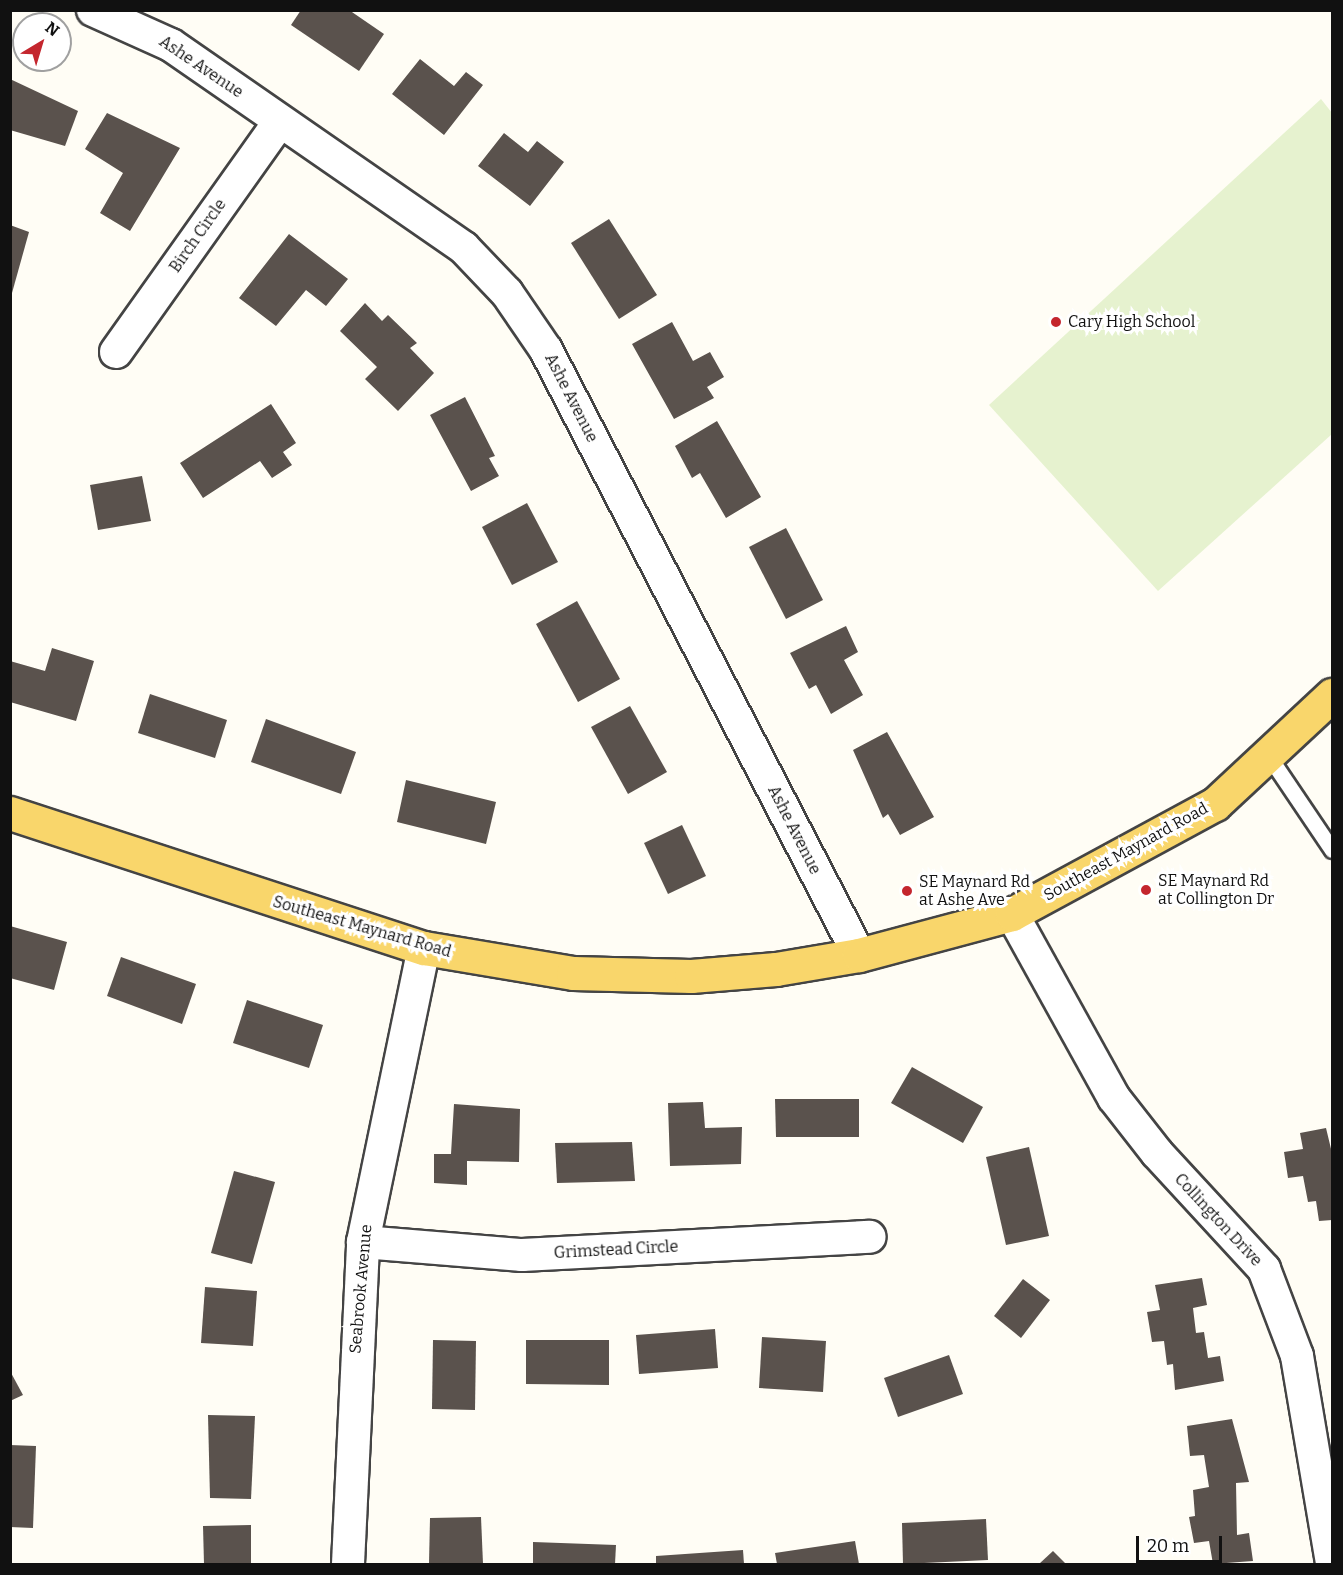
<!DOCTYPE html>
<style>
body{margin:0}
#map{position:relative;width:1343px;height:1575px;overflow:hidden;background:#fffdf5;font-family:Bitter,serif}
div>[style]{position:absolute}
.pitch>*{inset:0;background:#e6f2cf}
.building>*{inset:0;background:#5a524d}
.roads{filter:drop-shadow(2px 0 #444) drop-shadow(-2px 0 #444) drop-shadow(0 2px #444) drop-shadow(0 -2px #444)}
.service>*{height:15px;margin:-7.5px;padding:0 7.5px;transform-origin:7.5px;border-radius:7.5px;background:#fff}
.minor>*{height:32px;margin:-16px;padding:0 16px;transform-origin:16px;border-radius:16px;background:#fff}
.primary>*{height:33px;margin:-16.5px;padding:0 16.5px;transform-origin:16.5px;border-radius:16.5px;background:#f9d66b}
.dots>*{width:16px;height:16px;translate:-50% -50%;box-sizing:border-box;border:3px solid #fff;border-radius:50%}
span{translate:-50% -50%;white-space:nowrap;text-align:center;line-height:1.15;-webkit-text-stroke:6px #fff;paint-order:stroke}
.street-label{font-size:16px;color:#111}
.poi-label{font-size:16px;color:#111}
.left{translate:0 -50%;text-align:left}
.frame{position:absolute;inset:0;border:12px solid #111;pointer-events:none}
.north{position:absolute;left:12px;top:12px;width:60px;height:60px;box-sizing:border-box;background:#fff;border:2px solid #a0a0a0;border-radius:50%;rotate:38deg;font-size:16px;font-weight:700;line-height:24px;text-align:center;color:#111}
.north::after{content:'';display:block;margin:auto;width:21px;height:27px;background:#c4262e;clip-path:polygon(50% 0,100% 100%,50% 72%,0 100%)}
.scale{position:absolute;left:1136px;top:1536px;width:86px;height:27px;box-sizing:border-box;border:3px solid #111;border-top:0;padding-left:8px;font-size:18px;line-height:21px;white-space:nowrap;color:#111;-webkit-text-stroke:4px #fff;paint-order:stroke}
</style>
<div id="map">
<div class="pitch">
<div style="clip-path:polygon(1321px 99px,1332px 113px,1332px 434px,1158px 591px,989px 405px)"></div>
</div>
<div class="building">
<div style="clip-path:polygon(301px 10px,349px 10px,384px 34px,359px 71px,291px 25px)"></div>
<div style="clip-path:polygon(420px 59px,454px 86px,466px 72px,483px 85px,444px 135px,392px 94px)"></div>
<div style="clip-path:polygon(10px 79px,78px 111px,65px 146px,10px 130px)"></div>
<div style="clip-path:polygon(107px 113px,180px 148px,130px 231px,100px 213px,123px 173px,85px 149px)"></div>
<div style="clip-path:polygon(504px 133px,528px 152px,537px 141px,564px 162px,530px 206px,478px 166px)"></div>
<div style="clip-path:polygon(609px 219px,657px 295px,619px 319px,571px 243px)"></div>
<div style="clip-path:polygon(10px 225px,29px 232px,12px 293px,10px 292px)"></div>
<div style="clip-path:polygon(289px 234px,348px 279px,326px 306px,306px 290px,276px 326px,239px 298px)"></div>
<div style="clip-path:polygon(365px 303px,382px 321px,388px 315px,417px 343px,410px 348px,434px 373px,398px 411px,365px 379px,377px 367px,340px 331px)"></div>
<div style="clip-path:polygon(672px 322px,693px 361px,710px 352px,724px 377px,707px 387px,714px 398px,674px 419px,632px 344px)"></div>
<div style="clip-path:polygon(465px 397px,495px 456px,489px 458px,499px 476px,471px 491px,430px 415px)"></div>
<div style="clip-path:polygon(271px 404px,296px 443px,283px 452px,292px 465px,272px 478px,260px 461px,203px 498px,180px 463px)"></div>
<div style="clip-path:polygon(717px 421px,761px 497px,726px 518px,700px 473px,692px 478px,675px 446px)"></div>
<div style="clip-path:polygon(142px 476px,151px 521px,98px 530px,90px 485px)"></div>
<div style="clip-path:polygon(527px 503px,558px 562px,512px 585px,482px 527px)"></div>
<div style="clip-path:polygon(786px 528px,823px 600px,786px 619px,749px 547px)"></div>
<div style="clip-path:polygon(577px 601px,620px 679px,578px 702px,536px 624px)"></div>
<div style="clip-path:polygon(846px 626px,858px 652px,844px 660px,863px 695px,831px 714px,816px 685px,809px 689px,790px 653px)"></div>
<div style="clip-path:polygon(52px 648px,94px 661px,76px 721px,10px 702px,10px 661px,45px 671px)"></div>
<div style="clip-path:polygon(150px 694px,227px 720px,215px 758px,138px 733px)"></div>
<div style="clip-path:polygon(630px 706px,667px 772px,628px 794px,591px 727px)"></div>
<div style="clip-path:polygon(266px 719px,356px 752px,341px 794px,251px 762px)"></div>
<div style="clip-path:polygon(887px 732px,934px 817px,900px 835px,888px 814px,883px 818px,853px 750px)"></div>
<div style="clip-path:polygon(406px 780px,496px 802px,486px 844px,397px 822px)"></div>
<div style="clip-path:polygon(682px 825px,706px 876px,668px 894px,644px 843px)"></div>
<div style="clip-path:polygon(10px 926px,67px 942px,54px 990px,10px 978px)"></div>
<div style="clip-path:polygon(121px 957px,196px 984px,182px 1024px,107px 996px)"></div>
<div style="clip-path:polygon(247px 1000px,323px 1025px,309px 1068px,233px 1043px)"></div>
<div style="clip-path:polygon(912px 1067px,983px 1107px,963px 1143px,891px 1103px)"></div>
<div style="clip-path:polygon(775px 1099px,859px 1099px,859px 1137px,776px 1137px)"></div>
<div style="clip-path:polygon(703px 1102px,705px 1128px,742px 1127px,741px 1164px,670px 1166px,668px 1103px)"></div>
<div style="clip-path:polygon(454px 1104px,520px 1109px,519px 1162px,467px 1161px,467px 1185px,434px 1183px,434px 1154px,451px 1154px)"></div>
<div style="clip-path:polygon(1326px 1128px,1332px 1153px,1332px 1220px,1319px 1221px,1316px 1201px,1308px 1202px,1303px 1176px,1288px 1178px,1284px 1152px,1303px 1149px,1300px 1133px)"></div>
<div style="clip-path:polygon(632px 1142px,635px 1181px,557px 1183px,555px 1143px)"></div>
<div style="clip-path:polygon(1029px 1147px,1049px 1236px,1006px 1245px,986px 1157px)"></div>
<div style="clip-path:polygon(234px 1171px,275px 1182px,252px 1264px,211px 1253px)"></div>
<div style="clip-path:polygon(1202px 1278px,1207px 1305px,1193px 1308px,1196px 1333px,1204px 1332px,1208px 1358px,1220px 1356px,1224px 1381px,1175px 1390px,1173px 1364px,1167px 1365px,1164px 1341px,1152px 1342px,1147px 1312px,1160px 1310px,1155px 1285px)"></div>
<div style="clip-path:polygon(1023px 1279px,1050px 1300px,1021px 1338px,994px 1316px)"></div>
<div style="clip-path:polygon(205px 1287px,257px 1291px,253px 1346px,201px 1343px)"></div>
<div style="clip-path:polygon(715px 1329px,718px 1368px,639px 1374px,636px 1335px)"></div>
<div style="clip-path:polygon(762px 1337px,826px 1341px,823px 1392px,759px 1388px)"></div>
<div style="clip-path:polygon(433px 1340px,476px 1341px,475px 1410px,432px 1409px)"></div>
<div style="clip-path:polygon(526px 1340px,609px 1340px,609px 1385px,526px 1384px)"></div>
<div style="clip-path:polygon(949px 1355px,963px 1394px,898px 1417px,884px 1378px)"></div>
<div style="clip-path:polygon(10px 1371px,23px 1395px,10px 1401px)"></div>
<div style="clip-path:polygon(208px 1415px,255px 1416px,251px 1499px,210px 1498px)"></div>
<div style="clip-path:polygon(1232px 1419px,1249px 1482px,1236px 1483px,1237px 1535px,1249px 1533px,1253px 1561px,1213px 1564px,1209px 1541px,1194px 1543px,1189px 1517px,1195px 1516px,1193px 1490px,1209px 1487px,1204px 1455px,1190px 1456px,1187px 1426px)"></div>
<div style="clip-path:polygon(10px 1445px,36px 1446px,33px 1528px,10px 1527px)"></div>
<div style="clip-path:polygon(481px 1517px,483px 1564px,429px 1564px,430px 1518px)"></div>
<div style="clip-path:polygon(986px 1519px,988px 1560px,903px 1564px,902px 1523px)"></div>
<div style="clip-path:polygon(251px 1525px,251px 1564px,204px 1564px,203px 1526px)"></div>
<div style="clip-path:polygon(855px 1541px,859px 1564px,777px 1564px,775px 1553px)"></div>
<div style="clip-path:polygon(533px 1542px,616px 1545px,615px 1564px,533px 1564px)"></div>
<div style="clip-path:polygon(743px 1550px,744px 1564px,656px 1564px,656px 1556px)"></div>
<div style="clip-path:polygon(1053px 1551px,1066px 1564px,1039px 1564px)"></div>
</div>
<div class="roads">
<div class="service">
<div style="left:1270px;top:758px;width:111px;rotate:56deg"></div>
</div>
<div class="minor">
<div style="left:93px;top:10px;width:85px;rotate:24.2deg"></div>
<div style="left:171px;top:45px;width:356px;rotate:34.7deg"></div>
<div style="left:464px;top:248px;width:62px;rotate:46.3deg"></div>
<div style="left:507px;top:293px;width:69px;rotate:55.6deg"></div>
<div style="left:546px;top:350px;width:681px;rotate:62.64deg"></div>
<div style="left:116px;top:352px;width:283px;rotate:-54.6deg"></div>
<div style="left:1012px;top:914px;width:210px;rotate:61deg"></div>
<div style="left:1114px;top:1098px;width:70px;rotate:52deg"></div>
<div style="left:1157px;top:1153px;width:158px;rotate:47.3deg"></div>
<div style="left:1264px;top:1269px;width:93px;rotate:69.2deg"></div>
<div style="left:1297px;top:1356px;width:211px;rotate:80.4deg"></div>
<div style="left:363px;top:1242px;width:160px;rotate:4.7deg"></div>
<div style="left:522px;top:1255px;width:348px;rotate:-3deg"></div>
<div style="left:348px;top:1564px;width:322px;rotate:-87.3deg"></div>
<div style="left:363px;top:1242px;width:300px;rotate:-78.3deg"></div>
</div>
<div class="primary">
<div style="left:10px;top:813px;width:435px;rotate:18.1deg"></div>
<div style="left:424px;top:948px;width:151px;rotate:9.5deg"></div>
<div style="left:573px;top:973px;width:118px;rotate:1.5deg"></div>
<div style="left:691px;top:976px;width:85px;rotate:-4.7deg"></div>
<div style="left:776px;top:969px;width:84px;rotate:-9.6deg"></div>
<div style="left:859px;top:955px;width:158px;rotate:-15deg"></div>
<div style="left:1012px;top:914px;width:231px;rotate:-28.5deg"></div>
<div style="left:1215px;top:804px;width:160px;rotate:-43deg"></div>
</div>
</div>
<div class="dots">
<div style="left:1056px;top:322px;background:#c4262e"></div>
<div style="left:1146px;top:890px;background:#c4262e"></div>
<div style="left:907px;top:891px;background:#c4262e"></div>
</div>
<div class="street-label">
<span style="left:201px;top:67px;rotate:34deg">Ashe Avenue</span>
<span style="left:198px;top:236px;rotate:-55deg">Birch Circle</span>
<span style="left:571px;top:398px;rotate:63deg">Ashe Avenue</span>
<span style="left:794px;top:830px;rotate:63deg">Ashe Avenue</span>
<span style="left:1126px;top:852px;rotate:-29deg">Southeast Maynard Road</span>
<span style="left:362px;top:927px;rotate:16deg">Southeast Maynard Road</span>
<span style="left:1218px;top:1220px;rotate:47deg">Collington Drive</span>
<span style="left:616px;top:1250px;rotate:-3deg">Grimstead Circle</span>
<span style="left:361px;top:1289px;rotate:-85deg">Seabrook Avenue</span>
</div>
<div class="poi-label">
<span class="left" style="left:1068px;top:322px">Cary High School</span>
<span class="left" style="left:1158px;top:890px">SE Maynard Rd<br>at Collington Dr</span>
<span class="left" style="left:919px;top:891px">SE Maynard Rd<br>at Ashe Ave</span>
</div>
<div class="frame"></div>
<div class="north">N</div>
<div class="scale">20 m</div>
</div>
